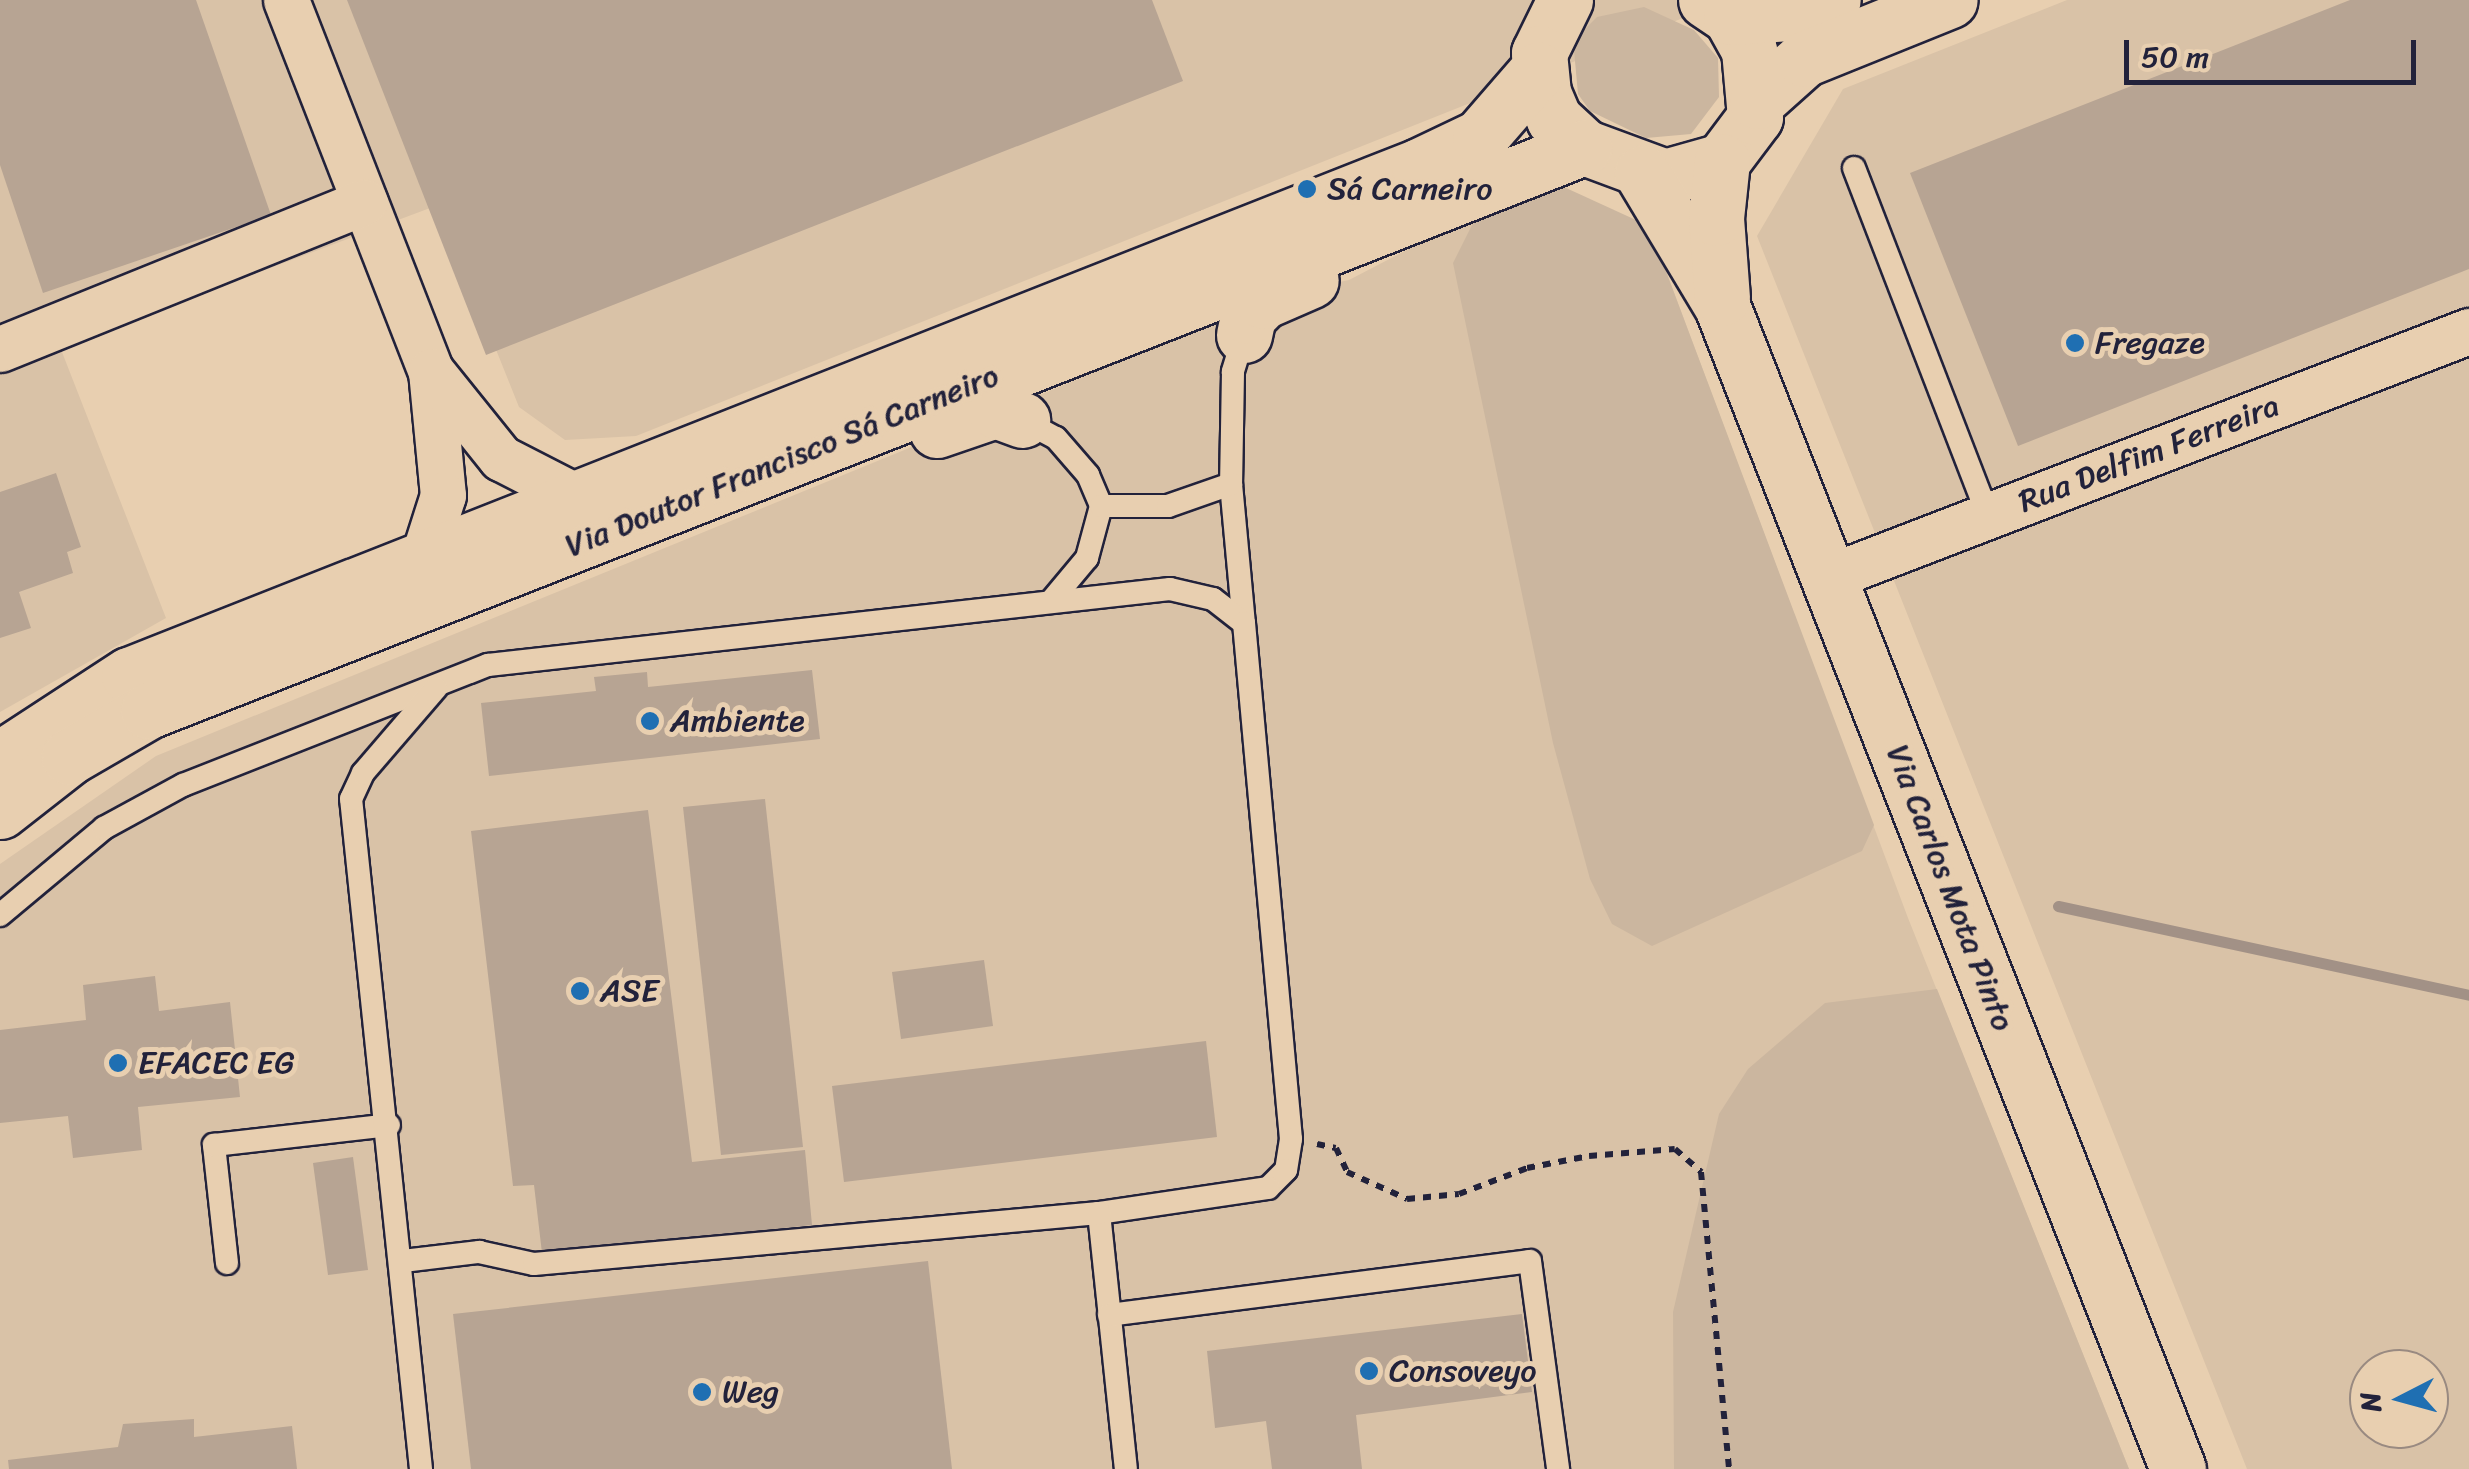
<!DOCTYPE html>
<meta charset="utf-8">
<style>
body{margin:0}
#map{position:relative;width:2469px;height:1469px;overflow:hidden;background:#e8cfb0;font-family:Sriracha,sans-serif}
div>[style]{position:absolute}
.built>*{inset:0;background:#d9c2a7}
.green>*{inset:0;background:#cbb69f}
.stream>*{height:11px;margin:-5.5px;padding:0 5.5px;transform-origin:5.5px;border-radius:5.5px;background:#a29186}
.building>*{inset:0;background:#b7a493}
.path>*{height:6px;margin-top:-3px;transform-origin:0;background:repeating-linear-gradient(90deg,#22223b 0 8px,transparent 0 16px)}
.roads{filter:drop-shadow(2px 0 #22223b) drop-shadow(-2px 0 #22223b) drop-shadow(0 2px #22223b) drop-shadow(0 -2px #22223b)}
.service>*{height:22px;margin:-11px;padding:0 11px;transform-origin:11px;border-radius:11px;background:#e8cfb0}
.minor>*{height:45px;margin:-22.5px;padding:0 22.5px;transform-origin:22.5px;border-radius:22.5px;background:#e8cfb0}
.secondary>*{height:55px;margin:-27.5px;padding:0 27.5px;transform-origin:27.5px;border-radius:27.5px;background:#e8cfb0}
.dots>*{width:28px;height:28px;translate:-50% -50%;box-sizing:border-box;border:5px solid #e8cfb0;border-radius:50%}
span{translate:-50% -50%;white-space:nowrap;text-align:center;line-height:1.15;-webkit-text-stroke:10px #e8cfb0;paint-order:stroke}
.poi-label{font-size:32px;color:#22223b}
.left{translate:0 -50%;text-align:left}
.street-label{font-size:32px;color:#22223b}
.north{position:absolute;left:2349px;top:1349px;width:100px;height:100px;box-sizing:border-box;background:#e8cfb0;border:2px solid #998a81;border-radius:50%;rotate:264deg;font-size:28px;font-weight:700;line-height:40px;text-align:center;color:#22223b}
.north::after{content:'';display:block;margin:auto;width:35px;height:45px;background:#1f6fb2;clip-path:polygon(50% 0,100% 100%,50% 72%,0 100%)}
.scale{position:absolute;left:2124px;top:40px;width:292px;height:45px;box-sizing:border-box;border:5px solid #22223b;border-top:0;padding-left:12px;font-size:30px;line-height:35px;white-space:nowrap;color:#22223b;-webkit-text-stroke:8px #e8cfb0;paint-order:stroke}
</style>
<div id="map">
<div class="built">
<div style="clip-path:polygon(0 0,1728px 0,636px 436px,565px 440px,519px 407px,438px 205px,60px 347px,166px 618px,0 712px)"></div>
<div style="clip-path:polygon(evenodd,2067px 0,2469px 0,2469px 1469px,2247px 1469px,1757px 236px,1843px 89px,2067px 0,2369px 1369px,2429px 1369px,2429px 1429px,2369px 1429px,2369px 1369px)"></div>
<div style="clip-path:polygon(1478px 213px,1649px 226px,1908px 918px,2129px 1469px,0 1469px,0 864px,156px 756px,1291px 292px,1349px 280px)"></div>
</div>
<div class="green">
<div style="clip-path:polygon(1644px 7px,1694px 30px,1718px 58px,1719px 97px,1691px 134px,1646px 138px,1590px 111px,1578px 94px,1574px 50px,1583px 31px,1597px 17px)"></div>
<div style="clip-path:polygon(1553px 182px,1649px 226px,1874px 825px,1862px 851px,1652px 946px,1612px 924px,1590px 879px,1553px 743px,1453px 263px,1478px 213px)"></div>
<div style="clip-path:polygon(1937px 989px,2129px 1469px,1674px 1469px,1673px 1312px,1719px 1114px,1748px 1069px,1825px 1003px)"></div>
</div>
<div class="stream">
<div style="left:2058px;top:906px;width:421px;rotate:12.2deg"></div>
</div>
<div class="building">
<div style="clip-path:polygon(0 0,196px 0,271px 215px,43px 293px,0 165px)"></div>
<div style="clip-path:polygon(347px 0,1152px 0,1183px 81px,486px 355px)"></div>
<div style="clip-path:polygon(2350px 0,2469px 0,2469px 269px,2018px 446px,1910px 173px)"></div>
<div style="clip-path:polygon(56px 473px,81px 547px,67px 552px,73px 573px,19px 592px,31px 628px,0 638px,0 492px)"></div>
<div style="clip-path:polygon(812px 670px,820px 739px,489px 776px,481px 703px,596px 691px,594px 677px,647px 672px,648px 687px)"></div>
<div style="clip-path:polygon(765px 799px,803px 1147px,721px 1155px,683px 807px)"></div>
<div style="clip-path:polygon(648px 810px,692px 1162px,805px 1150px,812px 1225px,542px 1253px,534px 1185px,513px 1186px,471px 831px)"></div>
<div style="clip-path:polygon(984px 960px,993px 1026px,901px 1039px,892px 972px)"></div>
<div style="clip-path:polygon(155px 976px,159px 1011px,230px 1002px,240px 1097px,138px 1107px,142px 1150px,73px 1158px,68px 1116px,0 1123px,0 1030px,86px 1020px,83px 985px)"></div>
<div style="clip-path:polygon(1206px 1041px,1217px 1137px,844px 1182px,832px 1086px)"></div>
<div style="clip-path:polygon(353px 1157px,368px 1270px,328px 1275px,313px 1163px)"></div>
<div style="clip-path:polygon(928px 1261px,952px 1469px,471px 1469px,453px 1314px)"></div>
<div style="clip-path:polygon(1522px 1314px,1532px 1392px,1356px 1415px,1362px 1469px,1272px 1469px,1266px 1421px,1215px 1428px,1207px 1351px)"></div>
<div style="clip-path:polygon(194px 1419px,194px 1437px,292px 1426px,297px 1469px,9px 1469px,8px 1460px,118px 1447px,123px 1424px)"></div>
</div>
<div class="path">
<div style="left:1317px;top:1144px;width:19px;rotate:12deg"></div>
<div style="left:1336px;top:1148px;width:26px;rotate:65deg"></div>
<div style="left:1347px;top:1172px;width:66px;rotate:24.2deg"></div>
<div style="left:1407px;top:1199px;width:52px;rotate:-5.5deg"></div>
<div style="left:1459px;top:1194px;width:73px;rotate:-20.9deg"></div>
<div style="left:1527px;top:1168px;width:63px;rotate:-11deg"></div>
<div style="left:1589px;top:1156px;width:86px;rotate:-4.7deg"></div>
<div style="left:1675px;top:1149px;width:35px;rotate:41deg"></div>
<div style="left:1701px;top:1172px;width:298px;rotate:84.6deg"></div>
</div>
<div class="roads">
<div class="service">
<div style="left:1854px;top:168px;width:373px;rotate:68.9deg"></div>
<div style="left:1244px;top:335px;width:39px;rotate:107deg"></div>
<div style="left:1233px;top:372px;width:112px;rotate:91deg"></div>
<div style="left:1231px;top:484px;width:140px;rotate:84.7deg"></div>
<div style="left:1022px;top:420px;width:38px;rotate:28deg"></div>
<div style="left:1056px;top:438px;width:49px;rotate:49.1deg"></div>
<div style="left:1088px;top:475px;width:34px;rotate:67deg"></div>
<div style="left:1101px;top:506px;width:54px;rotate:105.1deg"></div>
<div style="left:1087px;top:558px;width:56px;rotate:129.9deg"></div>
<div style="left:1101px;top:506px;width:67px"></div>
<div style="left:1168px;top:506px;width:67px;rotate:-19.2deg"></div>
<div style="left:0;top:915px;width:136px;rotate:-39.9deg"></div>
<div style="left:104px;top:828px;width:90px;rotate:-28.6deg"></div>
<div style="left:183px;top:785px;width:328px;rotate:-21.5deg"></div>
<div style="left:488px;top:665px;width:686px;rotate:-6.36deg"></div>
<div style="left:1170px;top:589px;width:44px;rotate:13.1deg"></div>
<div style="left:1213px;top:599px;width:39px;rotate:38deg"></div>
<div style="left:1244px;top:623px;width:518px;rotate:84.8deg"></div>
<div style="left:1291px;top:1139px;width:31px;rotate:99deg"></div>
<div style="left:1286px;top:1170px;width:25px;rotate:135deg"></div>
<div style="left:1268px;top:1188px;width:171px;rotate:171.6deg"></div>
<div style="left:1099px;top:1213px;width:257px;rotate:84deg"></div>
<div style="left:403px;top:1261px;width:77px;rotate:-6.8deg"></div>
<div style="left:479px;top:1252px;width:56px;rotate:12.3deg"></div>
<div style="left:534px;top:1264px;width:567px;rotate:-5.16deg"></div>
<div style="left:227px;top:1263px;width:119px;rotate:-96.3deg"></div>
<div style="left:214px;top:1145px;width:176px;rotate:-6.5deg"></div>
<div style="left:1109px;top:1315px;width:424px;rotate:-7.3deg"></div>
<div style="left:1530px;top:1261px;width:210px;rotate:82.3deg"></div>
<div style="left:421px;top:1469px;width:674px;rotate:-95.96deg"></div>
<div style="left:351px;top:799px;width:29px;rotate:-65deg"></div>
<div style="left:363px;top:773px;width:112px;rotate:-49.3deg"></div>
</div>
<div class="minor">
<div style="left:286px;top:0;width:398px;rotate:68.7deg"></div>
<div style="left:431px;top:371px;width:125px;rotate:84.5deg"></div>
<div style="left:443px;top:495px;width:66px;rotate:107.6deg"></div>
<div style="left:0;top:349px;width:393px;rotate:-22deg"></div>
<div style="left:431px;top:371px;width:112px;rotate:51.2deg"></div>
<div style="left:501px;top:458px;width:85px;rotate:27.2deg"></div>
<div style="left:1829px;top:577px;width:686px;rotate:-21.03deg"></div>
</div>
<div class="secondary">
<div style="left:1565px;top:0;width:59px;rotate:116.1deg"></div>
<div style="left:1539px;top:53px;width:40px;rotate:84.3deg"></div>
<div style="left:1543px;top:93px;width:28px;rotate:67deg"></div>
<div style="left:1554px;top:119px;width:41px;rotate:43deg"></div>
<div style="left:1584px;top:147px;width:86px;rotate:20.3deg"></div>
<div style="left:1665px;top:177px;width:59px;rotate:-15.7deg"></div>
<div style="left:1722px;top:161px;width:55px;rotate:-53.1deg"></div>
<div style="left:1755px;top:117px;width:67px;rotate:-95.1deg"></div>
<div style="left:1749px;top:50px;width:38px;rotate:-119deg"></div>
<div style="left:1731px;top:17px;width:30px;rotate:-146deg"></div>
<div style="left:1731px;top:17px;width:72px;rotate:-4deg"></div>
<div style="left:1803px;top:12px;width:32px;rotate:-22deg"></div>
<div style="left:1757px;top:101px;width:63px;rotate:-41.8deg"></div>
<div style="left:1804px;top:59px;width:157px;rotate:-22deg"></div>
<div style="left:1642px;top:173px;width:155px;rotate:59deg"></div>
<div style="left:1722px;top:306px;width:1249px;rotate:68.59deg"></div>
<div style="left:1722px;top:298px;width:80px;rotate:-94.3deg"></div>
<div style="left:1716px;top:218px;width:57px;rotate:-84deg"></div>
<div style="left:1244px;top:335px;width:19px;rotate:-78deg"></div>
<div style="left:1248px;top:316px;width:21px;rotate:-45deg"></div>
<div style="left:1263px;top:301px;width:52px;rotate:-23.6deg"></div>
<div style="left:937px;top:430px;width:61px;rotate:-19deg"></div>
<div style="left:995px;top:410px;width:29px;rotate:20deg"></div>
<div style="left:0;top:759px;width:154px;rotate:-33.1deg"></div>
<div style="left:129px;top:675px;width:1387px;rotate:-21.53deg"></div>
<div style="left:1419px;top:166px;width:68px;rotate:-25.4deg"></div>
<div style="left:1480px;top:137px;width:89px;rotate:-49.1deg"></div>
<div style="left:0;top:811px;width:88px;rotate:-38deg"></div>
<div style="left:69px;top:757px;width:91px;rotate:-30.2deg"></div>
<div style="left:148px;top:711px;width:1543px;rotate:-21.44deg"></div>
</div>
</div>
<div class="dots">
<div style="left:1307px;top:189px;background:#1f6fb2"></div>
<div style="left:2075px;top:343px;background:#1f6fb2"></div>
<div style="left:650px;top:721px;background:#1f6fb2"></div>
<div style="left:580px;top:991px;background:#1f6fb2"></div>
<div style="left:118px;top:1063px;background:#1f6fb2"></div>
<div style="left:1369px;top:1371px;background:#1f6fb2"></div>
<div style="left:702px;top:1392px;background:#1f6fb2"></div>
</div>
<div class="poi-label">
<span class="left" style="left:1327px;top:189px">Sá Carneiro</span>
<span class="left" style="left:2095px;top:343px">Fregaze</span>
<span class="left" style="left:670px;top:721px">Ambiente</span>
<span class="left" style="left:600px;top:991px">ASE</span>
<span class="left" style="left:138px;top:1063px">EFACEC EG</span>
<span class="left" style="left:1389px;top:1371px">Consoveyo</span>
<span class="left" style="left:722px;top:1392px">Weg</span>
</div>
<div class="street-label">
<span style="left:2149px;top:454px;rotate:-21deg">Rua Delfim Ferreira</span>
<span style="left:782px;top:461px;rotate:-22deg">Via Doutor Francisco Sá Carneiro</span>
<span style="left:1950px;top:888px;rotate:69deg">Via Carlos Mota Pinto</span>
</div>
<div class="north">N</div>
<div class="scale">50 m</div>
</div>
